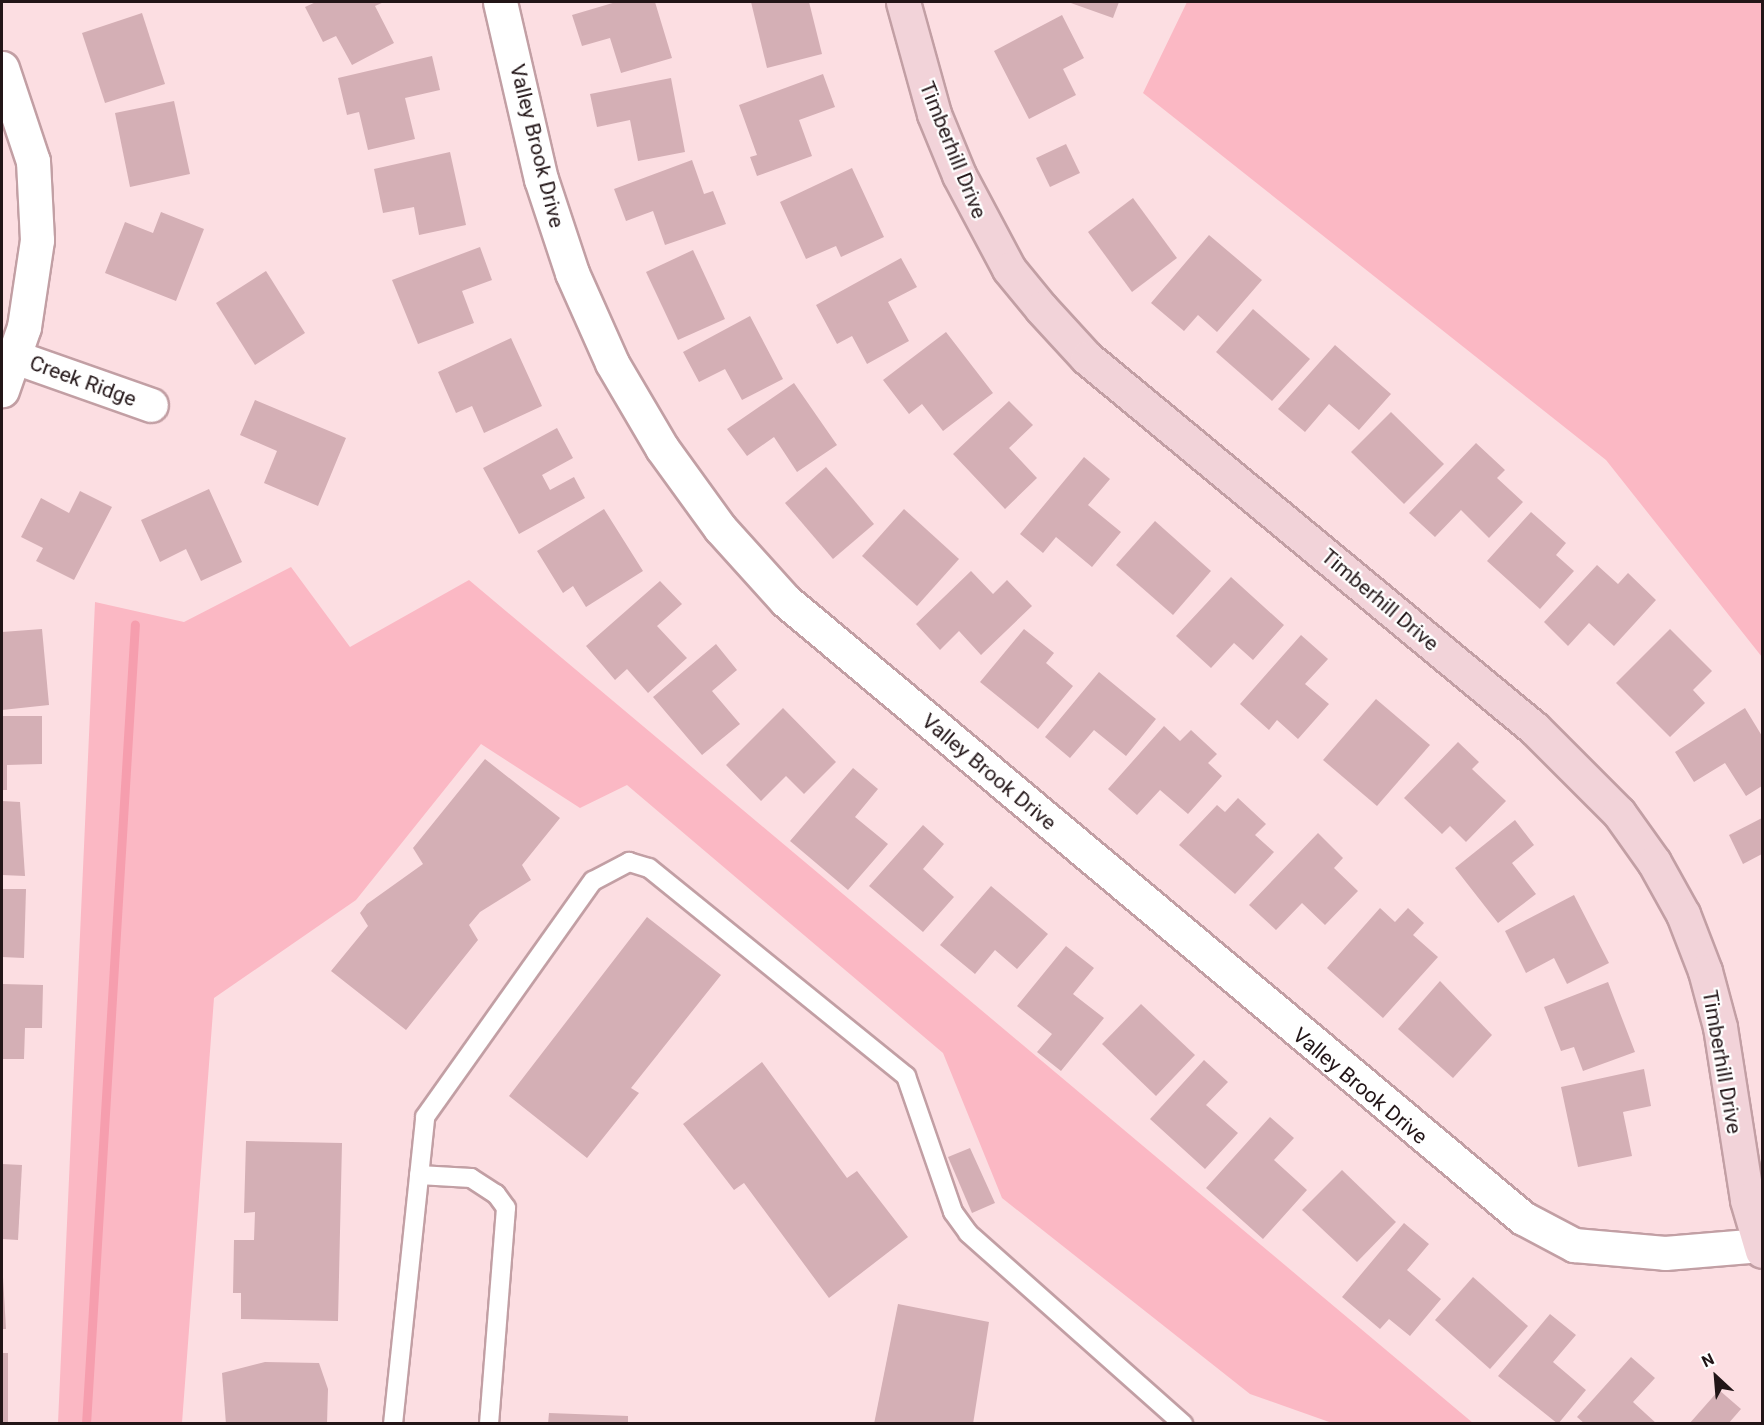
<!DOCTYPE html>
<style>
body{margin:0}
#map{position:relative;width:1764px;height:1425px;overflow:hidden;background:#fcdee2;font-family:Roboto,sans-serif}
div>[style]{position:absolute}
.green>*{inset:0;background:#fbb8c4}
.stream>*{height:9px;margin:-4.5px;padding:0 4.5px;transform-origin:4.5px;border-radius:4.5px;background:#f69eae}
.building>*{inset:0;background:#d4afb5}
.roads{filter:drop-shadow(2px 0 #c29fa4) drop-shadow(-2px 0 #c29fa4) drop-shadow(0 2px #c29fa4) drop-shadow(0 -2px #c29fa4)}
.lane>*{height:18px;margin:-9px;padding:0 9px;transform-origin:9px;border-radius:9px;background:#fff}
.street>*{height:33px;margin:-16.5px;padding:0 16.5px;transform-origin:16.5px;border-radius:16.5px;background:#fff}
.secondary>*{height:33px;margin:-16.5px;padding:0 16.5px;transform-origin:16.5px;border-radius:16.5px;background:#f2d3d9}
span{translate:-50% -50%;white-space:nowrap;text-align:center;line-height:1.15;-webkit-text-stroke:4.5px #fff;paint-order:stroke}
.street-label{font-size:21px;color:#221517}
.frame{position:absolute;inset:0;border:3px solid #221517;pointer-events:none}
.north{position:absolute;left:1686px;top:1347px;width:60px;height:60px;-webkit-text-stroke:4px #fff;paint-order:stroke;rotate:334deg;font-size:16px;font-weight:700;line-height:24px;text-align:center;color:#221517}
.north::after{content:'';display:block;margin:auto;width:21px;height:27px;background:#221517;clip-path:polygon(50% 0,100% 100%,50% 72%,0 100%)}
</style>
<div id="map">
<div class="green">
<div style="clip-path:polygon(1187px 2px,1762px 2px,1762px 657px,1606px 460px,1143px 93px)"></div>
<div style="clip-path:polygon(291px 567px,350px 647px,469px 580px,1473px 1423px,1332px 1423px,1250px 1394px,1002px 1198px,943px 1053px,627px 785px,580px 808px,481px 744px,356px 900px,214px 998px,182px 1423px,58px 1423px,95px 602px,184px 622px)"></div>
</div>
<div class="stream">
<div style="left:86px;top:1424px;width:801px;rotate:-86.5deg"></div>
</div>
<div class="building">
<div style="clip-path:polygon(316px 2px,384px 2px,375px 6px,394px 43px,352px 65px,336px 36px,323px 42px,305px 7px)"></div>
<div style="clip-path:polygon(616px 2px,655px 2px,672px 58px,621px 73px,610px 38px,582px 46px,572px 15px)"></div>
<div style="clip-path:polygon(751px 2px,809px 2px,822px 54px,767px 68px)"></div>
<div style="clip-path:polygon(1068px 2px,1119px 2px,1113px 18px)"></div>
<div style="clip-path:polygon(142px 13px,165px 84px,105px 103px,82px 33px)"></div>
<div style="clip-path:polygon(1062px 15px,1084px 58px,1063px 69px,1076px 95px,1029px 119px,994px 51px)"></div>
<div style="clip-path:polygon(432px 56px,440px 90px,405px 98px,415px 139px,368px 150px,359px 112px,347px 115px,338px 78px)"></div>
<div style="clip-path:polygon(823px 74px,835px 107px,799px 120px,812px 156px,757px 176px,750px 157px,757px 155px,739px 105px)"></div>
<div style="clip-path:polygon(671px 78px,685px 152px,638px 161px,630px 120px,597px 127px,590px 94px)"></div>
<div style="clip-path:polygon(174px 101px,190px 174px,130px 187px,115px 113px)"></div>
<div style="clip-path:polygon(1066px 144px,1080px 173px,1050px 187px,1036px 158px)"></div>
<div style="clip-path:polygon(450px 152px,466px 225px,419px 235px,414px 207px,383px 213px,374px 169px)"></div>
<div style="clip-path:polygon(692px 160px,704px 194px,713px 191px,726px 224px,665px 245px,653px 211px,626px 221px,614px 189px)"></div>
<div style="clip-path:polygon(852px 168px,884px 237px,841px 257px,836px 246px,806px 259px,780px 202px)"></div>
<div style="clip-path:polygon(1133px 198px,1177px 258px,1132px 292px,1088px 232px)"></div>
<div style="clip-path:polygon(161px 212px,204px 229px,176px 301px,105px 273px,125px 222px,153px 233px)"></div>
<div style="clip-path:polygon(1209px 235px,1262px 280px,1217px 332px,1198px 315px,1184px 331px,1151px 303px)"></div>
<div style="clip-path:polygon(480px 247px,492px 280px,462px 291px,474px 323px,418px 344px,392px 280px)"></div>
<div style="clip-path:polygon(693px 250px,725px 319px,678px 340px,646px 272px)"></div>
<div style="clip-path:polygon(901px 258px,917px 287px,888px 302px,909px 341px,867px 364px,852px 336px,837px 344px,816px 305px)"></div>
<div style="clip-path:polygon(266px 271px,305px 333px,255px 365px,216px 303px)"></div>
<div style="clip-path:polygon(1253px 309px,1310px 359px,1272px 401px,1216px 352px)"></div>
<div style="clip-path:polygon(750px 316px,783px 379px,742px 400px,725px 369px,699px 382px,683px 352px)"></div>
<div style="clip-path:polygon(946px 332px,993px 393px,943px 431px,922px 404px,909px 414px,883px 380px)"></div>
<div style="clip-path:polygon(511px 338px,542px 406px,484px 433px,472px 406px,456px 413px,438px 372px)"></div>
<div style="clip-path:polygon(1335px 345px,1391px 394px,1359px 430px,1329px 404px,1305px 432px,1278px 409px)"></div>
<div style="clip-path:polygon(794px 383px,837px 445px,797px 472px,774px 437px,747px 456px,727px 429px)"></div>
<div style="clip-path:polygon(255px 400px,346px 438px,318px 506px,264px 483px,277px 451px,240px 435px)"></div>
<div style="clip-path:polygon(1009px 401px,1033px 425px,1009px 448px,1037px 478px,1005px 509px,953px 454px)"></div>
<div style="clip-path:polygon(1391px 412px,1444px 464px,1404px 504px,1351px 452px)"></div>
<div style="clip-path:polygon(557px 428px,573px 458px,542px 475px,550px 490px,574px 477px,585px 498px,519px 534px,483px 468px)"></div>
<div style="clip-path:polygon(1476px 443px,1505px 470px,1497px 478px,1523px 502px,1489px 538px,1461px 510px,1435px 537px,1409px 513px)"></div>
<div style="clip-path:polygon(1084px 457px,1110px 479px,1088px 505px,1121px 532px,1092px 567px,1056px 537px,1043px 553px,1020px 534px)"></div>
<div style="clip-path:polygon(826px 467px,874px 524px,833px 559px,785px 503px)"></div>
<div style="clip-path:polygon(209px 489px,242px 562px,201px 581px,186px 549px,160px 562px,141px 520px)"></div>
<div style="clip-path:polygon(80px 491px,112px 507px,74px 580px,36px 561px,43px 548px,21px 537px,41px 498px,69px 513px)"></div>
<div style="clip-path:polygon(604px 509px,643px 571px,586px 607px,573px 586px,563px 593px,537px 551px)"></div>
<div style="clip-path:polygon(904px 509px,959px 559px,917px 606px,862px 556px)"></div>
<div style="clip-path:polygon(1531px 512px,1566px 543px,1556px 555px,1574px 571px,1540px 609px,1487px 561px)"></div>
<div style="clip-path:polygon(1155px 521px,1211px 571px,1173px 615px,1116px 565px)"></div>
<div style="clip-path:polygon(1597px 565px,1618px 584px,1628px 573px,1656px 600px,1614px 646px,1589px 623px,1568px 646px,1544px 622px)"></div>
<div style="clip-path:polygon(971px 571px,993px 594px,1007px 580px,1032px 606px,981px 655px,959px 631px,940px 650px,916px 624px)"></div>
<div style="clip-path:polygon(1231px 577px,1284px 625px,1253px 660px,1234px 643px,1211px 668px,1176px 636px)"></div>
<div style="clip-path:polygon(660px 581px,682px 604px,657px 626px,687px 658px,648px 693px,627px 669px,615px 680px,586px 646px)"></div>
<div style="clip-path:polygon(42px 629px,49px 705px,2px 710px,2px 632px)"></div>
<div style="clip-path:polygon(1024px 629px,1054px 653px,1046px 663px,1073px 686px,1038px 729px,980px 682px)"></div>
<div style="clip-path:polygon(1670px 629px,1712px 671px,1693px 690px,1705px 703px,1670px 737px,1616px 683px)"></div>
<div style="clip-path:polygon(1301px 635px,1328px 659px,1305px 684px,1329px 704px,1298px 739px,1277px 720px,1269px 730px,1240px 704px)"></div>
<div style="clip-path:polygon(716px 644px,737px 670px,712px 691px,740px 724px,702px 755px,653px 697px)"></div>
<div style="clip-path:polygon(1099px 672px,1156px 719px,1126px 756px,1094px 730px,1070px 758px,1045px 737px)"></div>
<div style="clip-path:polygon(1376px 699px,1430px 745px,1377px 806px,1323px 760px)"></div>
<div style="clip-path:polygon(783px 708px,836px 762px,804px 794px,786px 776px,761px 801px,726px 765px)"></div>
<div style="clip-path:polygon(1745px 708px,1762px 736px,1762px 786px,1746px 796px,1725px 763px,1694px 782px,1675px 752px)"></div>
<div style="clip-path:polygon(2px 716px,42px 716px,42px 764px,7px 765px,7px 790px,2px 790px)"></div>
<div style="clip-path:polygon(1164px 726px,1180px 741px,1191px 730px,1217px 754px,1208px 763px,1222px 776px,1188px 814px,1160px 790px,1137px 815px,1108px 789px)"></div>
<div style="clip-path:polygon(1458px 742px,1479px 762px,1472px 769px,1506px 801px,1466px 842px,1450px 826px,1442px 834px,1404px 798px)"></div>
<div style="clip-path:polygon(485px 759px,560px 818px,522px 865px,531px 880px,480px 912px,469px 925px,478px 940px,406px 1030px,331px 971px,368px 926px,360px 913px,367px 904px,423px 864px,413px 848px)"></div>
<div style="clip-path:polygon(853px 768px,878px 789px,855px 817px,888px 844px,848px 890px,790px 841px)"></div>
<div style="clip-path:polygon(1238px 798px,1266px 824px,1255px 835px,1274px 852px,1235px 894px,1179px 845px,1217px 805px,1225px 812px)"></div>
<div style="clip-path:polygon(2px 801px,20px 802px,25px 876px,2px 875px)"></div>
<div style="clip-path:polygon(1762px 818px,1762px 854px,1743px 864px,1729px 835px)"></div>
<div style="clip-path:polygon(1515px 820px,1534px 845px,1512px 863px,1536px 894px,1498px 923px,1455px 868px)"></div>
<div style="clip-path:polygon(923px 825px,944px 844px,923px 869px,954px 897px,923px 932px,869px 886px)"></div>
<div style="clip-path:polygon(1318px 833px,1343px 858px,1334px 868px,1358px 891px,1325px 925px,1302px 903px,1276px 930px,1249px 905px)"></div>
<div style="clip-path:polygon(991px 886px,1048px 934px,1017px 969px,995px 950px,975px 974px,940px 945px)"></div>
<div style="clip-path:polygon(2px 889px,26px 889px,24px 958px,2px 957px)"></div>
<div style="clip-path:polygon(1574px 895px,1609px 963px,1567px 984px,1554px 958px,1526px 973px,1505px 931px)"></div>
<div style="clip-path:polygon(1380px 908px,1395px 922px,1408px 908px,1424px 923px,1413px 935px,1438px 957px,1383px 1018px,1327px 968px)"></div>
<div style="clip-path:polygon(647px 917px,721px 975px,631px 1088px,639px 1093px,587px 1158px,509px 1096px)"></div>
<div style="clip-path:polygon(1066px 946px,1094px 968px,1073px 994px,1104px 1018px,1061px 1071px,1037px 1052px,1052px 1034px,1017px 1006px)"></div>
<div style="clip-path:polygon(1440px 981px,1492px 1035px,1453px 1078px,1398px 1029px)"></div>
<div style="clip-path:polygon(1608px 982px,1635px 1052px,1583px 1071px,1574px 1047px,1561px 1051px,1544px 1007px)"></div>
<div style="clip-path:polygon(2px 984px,43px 985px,42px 1028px,25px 1028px,24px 1059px,2px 1059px)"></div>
<div style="clip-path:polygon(1141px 1004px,1195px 1055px,1156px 1096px,1102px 1044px)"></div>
<div style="clip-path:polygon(1204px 1060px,1228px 1082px,1206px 1105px,1238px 1133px,1205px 1169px,1150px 1119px)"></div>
<div style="clip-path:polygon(762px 1062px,847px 1178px,857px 1171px,908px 1237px,829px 1298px,744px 1183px,734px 1190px,683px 1124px)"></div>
<div style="clip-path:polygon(1644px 1069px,1651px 1106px,1623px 1112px,1632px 1156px,1578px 1167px,1561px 1087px)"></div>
<div style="clip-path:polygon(1270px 1117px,1294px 1138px,1274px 1160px,1307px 1190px,1263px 1239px,1206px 1188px)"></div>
<div style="clip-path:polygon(246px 1141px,342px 1143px,338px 1321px,241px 1319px,241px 1293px,233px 1293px,234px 1240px,254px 1240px,255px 1212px,244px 1213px)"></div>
<div style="clip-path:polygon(970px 1148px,995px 1203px,972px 1213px,948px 1157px)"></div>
<div style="clip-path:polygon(2px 1164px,22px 1165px,18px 1240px,2px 1239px)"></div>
<div style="clip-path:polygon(1342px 1170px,1396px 1222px,1357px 1262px,1302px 1210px)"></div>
<div style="clip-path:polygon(1404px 1223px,1429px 1244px,1407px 1270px,1441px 1299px,1410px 1336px,1389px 1319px,1380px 1329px,1342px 1297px)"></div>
<div style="clip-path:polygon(2px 1260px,6px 1329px,2px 1329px)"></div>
<div style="clip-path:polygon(1473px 1277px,1528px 1326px,1490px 1369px,1435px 1320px)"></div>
<div style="clip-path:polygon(898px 1304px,989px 1322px,973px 1424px,874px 1424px)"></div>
<div style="clip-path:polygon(1550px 1314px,1576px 1335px,1553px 1362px,1586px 1390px,1558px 1424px,1498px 1376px)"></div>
<div style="clip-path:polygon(2px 1353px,8px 1353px,8px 1424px,2px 1424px)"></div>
<div style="clip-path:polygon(1631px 1357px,1655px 1378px,1633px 1402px,1657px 1424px,1585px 1424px,1577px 1417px)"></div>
<div style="clip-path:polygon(265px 1362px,319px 1363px,328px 1389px,327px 1424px,226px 1424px,222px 1373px)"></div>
<div style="clip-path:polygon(1719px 1390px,1741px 1409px,1728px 1424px,1689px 1424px)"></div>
<div style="clip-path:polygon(549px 1413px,628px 1416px,628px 1424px,548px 1424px)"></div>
</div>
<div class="roads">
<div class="lane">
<div style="left:419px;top:1175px;width:52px;rotate:3.3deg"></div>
<div style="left:471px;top:1178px;width:30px;rotate:33deg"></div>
<div style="left:496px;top:1194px;width:17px;rotate:54deg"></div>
<div style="left:506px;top:1208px;width:217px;rotate:94.5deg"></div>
<div style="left:393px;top:1424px;width:309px;rotate:-84deg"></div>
<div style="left:425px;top:1117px;width:290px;rotate:-54.6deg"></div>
<div style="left:593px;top:881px;width:41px;rotate:-27.8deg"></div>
<div style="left:629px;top:862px;width:21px;rotate:17deg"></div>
<div style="left:649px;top:868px;width:331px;rotate:39deg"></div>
<div style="left:906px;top:1076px;width:144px;rotate:70.9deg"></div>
<div style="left:953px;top:1212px;width:26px;rotate:54deg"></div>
<div style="left:968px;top:1233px;width:288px;rotate:41.6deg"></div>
</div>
<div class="street">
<div style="left:500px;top:2px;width:182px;rotate:77deg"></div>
<div style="left:541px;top:179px;width:99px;rotate:71.7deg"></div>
<div style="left:572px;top:273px;width:98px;rotate:66deg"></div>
<div style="left:612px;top:363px;width:99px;rotate:59.5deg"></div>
<div style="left:662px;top:448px;width:99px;rotate:54.1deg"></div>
<div style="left:720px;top:528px;width:98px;rotate:47.9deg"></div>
<div style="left:786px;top:601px;width:961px;rotate:39.94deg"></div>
<div style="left:1523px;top:1218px;width:58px;rotate:27.9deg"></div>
<div style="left:1574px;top:1245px;width:91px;rotate:5deg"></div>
<div style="left:1665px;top:1253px;width:96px;rotate:-4.8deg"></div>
<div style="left:2px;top:68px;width:98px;rotate:71.6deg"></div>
<div style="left:33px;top:161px;width:79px;rotate:87.1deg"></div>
<div style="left:37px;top:240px;width:88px;rotate:98.5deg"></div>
<div style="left:24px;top:327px;width:67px;rotate:109.2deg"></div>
<div style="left:15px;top:357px;width:144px;rotate:19.4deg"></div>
</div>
<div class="secondary">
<div style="left:903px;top:2px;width:116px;rotate:74.5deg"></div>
<div style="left:934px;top:114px;width:66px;rotate:67.7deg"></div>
<div style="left:959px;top:175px;width:106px;rotate:62deg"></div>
<div style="left:1009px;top:269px;width:50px;rotate:50.6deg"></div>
<div style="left:1041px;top:308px;width:68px;rotate:47.4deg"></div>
<div style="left:1087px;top:358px;width:580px;rotate:39.62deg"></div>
<div style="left:1534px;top:728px;width:120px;rotate:45deg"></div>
<div style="left:1619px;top:813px;width:60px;rotate:54.5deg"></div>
<div style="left:1654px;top:862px;width:60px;rotate:60.9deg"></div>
<div style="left:1683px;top:914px;width:61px;rotate:68.9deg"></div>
<div style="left:1705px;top:971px;width:58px;rotate:75deg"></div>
<div style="left:1720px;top:1027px;width:175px;rotate:81.1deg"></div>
<div style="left:1747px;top:1200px;width:53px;rotate:73.6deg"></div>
</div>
</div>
<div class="street-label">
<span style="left:537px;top:146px;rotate:76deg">Valley Brook Drive</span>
<span style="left:953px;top:150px;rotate:68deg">Timberhill Drive</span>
<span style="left:83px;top:381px;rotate:20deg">Creek Ridge</span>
<span style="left:1380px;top:600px;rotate:40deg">Timberhill Drive</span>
<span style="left:989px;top:772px;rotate:40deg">Valley Brook Drive</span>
<span style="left:1722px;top:1062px;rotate:80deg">Timberhill Drive</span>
<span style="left:1360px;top:1086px;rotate:40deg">Valley Brook Drive</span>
</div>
<div class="frame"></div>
<div class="north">N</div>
</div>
